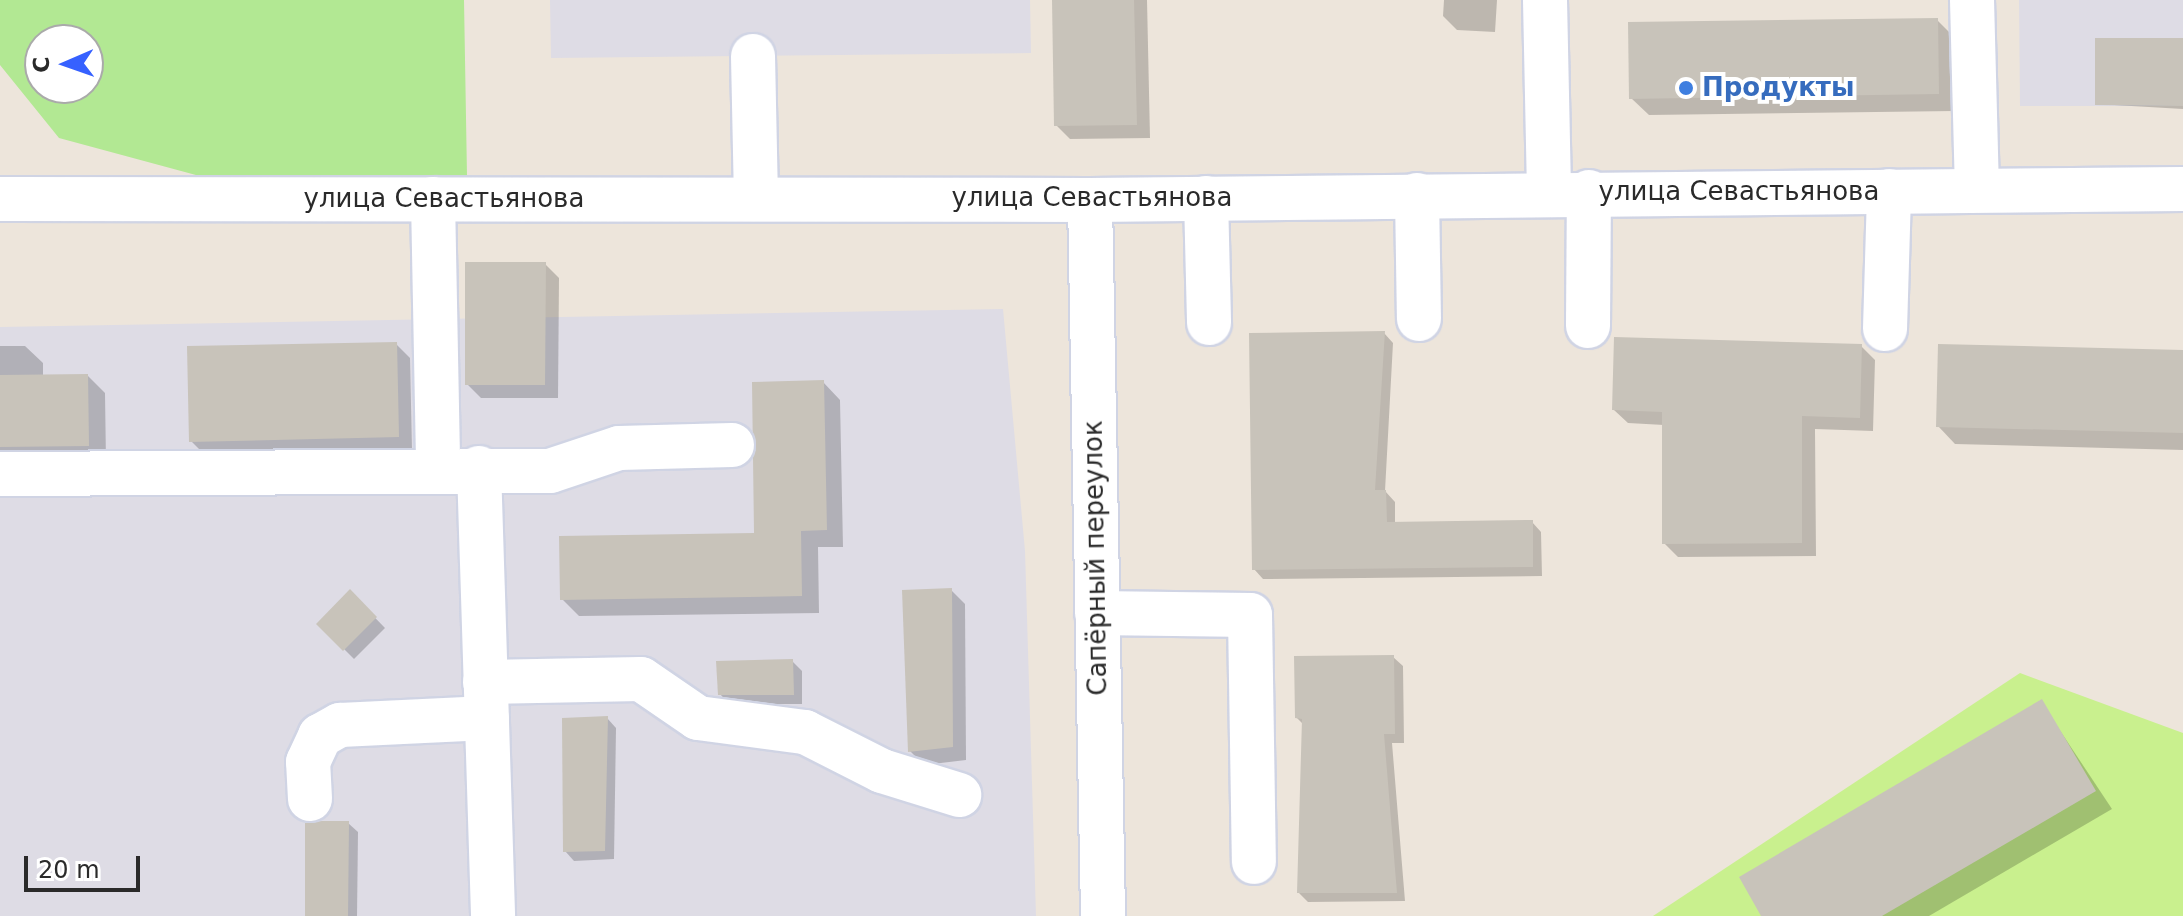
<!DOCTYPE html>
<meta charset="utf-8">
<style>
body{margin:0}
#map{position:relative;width:2183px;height:916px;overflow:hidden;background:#ede5db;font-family:"DejaVu Sans",sans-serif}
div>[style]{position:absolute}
.industrial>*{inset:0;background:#dedce5}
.green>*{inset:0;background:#b2e893}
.pitch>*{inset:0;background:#c9f08e}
.shadow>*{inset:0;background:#0003}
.building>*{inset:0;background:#c8c3ba}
.roads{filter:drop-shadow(2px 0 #d0d4e4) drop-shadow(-2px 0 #d0d4e4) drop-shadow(0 2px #d0d4e4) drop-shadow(0 -2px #d0d4e4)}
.minor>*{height:44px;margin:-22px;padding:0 22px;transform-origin:22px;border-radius:22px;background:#fff}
.dots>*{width:22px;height:22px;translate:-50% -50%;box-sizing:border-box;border:4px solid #fff;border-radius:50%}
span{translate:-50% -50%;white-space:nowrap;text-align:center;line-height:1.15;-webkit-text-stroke:8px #fff;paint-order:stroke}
.shop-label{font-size:26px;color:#366cbe;font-weight:700}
.left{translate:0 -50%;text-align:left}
.street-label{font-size:26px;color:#2a2a2a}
.north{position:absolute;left:24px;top:24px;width:80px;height:80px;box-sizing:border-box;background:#fff;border:2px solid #aaa;border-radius:50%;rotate:268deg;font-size:22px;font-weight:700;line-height:32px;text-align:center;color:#2a2a2a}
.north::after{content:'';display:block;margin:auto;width:28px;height:36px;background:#3661ff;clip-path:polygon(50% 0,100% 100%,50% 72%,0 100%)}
.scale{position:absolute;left:24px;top:856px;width:116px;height:36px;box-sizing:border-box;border:4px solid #2a2a2a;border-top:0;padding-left:10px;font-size:24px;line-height:28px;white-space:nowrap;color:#2a2a2a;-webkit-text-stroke:6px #fff;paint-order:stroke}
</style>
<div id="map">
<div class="industrial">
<div style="clip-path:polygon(550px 0,1030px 0,1031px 53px,551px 58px)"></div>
<div style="clip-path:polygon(2019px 0,2183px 0,2183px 106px,2020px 106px)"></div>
<div style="clip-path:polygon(1003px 309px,1025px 551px,1036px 916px,0 916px,0 327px)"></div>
</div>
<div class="green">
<div style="clip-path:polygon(evenodd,0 0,464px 0,467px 176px,207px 178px,59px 138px,0 65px,0 0,40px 40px,88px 40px,88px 88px,40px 88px,40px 40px)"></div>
</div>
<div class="pitch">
<div style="clip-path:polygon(2020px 673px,2183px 733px,2183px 916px,1653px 916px)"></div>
</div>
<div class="shadow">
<div style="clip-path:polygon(1054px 0,1147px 0,1150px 138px,1070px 139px,1056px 125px)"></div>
<div style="clip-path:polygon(1444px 0,1497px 0,1495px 32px,1457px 30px,1443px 16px)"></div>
<div style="clip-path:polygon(1937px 20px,1954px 37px,1955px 111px,1649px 115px,1631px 98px)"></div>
<div style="clip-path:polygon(2183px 40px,2183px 109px,2097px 104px)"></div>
<div style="clip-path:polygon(545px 264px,559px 278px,558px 398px,481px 398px,467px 384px)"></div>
<div style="clip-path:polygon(1384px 333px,1393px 343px,1385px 491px,1395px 502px,1395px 524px,1532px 522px,1541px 532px,1542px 576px,1263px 579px,1254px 569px)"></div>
<div style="clip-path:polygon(396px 344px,410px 358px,412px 450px,205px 455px,191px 441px)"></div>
<div style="clip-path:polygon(0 346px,25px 346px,43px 363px,43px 377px,88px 376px,105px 393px,106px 462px,0 464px)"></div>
<div style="clip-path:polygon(1861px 346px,1875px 360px,1873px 431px,1815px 429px,1816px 556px,1678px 557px,1664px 543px,1664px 425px,1628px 423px,1614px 410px)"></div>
<div style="clip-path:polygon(2183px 352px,2183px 450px,1955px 444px,1938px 426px)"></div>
<div style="clip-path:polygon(823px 382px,840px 400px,843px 547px,818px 547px,819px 613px,579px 616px,562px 599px,756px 535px)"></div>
<div style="clip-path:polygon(951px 590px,965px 604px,966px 760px,924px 765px,910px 751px)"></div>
<div style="clip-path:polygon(350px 592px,385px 628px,354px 659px,319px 624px)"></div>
<div style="clip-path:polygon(1393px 657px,1403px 666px,1404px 743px,1392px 743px,1405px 901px,1308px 902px,1299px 893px,1304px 725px,1297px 718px)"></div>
<div style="clip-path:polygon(792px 661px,802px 671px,802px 704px,729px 704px,720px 694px)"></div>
<div style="clip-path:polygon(2041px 702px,2112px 809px,1929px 916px,1764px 916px)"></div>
<div style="clip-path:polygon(607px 718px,616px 728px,614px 859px,574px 861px,565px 851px)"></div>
<div style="clip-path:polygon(348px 823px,358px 832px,357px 916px,307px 916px)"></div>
</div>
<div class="building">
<div style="clip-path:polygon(1052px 0,1134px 0,1137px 125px,1054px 126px)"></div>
<div style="clip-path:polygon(1938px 18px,1939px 94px,1629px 99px,1628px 22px)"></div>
<div style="clip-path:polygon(2095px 38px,2183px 38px,2183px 106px,2095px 105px)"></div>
<div style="clip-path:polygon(465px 262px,546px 262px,545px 385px,465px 385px)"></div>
<div style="clip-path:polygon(1385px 331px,1375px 490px,1386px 490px,1387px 522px,1533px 520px,1533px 567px,1252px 570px,1249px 333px)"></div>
<div style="clip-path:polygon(1614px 337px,1862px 344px,1860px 418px,1802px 416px,1802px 543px,1662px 544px,1662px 412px,1612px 410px)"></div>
<div style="clip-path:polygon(397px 342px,399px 437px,189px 442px,187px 346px)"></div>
<div style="clip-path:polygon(1938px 344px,2183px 350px,2183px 433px,1936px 427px)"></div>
<div style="clip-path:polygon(88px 374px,89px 446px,0 447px,0 375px)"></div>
<div style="clip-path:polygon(824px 380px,827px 530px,801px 531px,802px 596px,560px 600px,559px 536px,754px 533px,752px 382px)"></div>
<div style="clip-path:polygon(952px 588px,953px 747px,908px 752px,902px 590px)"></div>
<div style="clip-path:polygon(350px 589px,377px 617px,343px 651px,316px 624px)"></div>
<div style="clip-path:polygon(1394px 655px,1395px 734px,1384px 734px,1397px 893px,1297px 893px,1302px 719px,1295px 718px,1294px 656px)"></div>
<div style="clip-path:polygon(793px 659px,794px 695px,718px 695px,716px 661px)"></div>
<div style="clip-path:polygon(2042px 699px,2096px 791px,1882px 916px,1761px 916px,1739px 877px)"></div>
<div style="clip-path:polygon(608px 716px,605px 851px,563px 852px,562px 718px)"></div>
<div style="clip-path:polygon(322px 821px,349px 821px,348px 916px,305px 916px,305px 823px)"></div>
</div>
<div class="roads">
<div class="minor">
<div style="left:1545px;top:0;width:193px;rotate:88.8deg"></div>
<div style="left:1972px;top:0;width:190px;rotate:88.5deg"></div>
<div style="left:753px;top:56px;width:143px;rotate:88.8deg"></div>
<div style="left:1417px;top:195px;width:124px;rotate:89.1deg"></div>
<div style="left:1206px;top:198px;width:125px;rotate:88.6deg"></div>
<div style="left:0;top:199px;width:1090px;rotate:0.05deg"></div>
<div style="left:1090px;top:200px;width:1093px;rotate:-0.58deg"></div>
<div style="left:433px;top:199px;width:267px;rotate:88.9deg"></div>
<div style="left:1090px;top:200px;width:716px;rotate:88.96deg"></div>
<div style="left:1588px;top:326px;width:134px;rotate:-89.6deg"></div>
<div style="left:1885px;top:329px;width:138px;rotate:-88.3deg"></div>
<div style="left:479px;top:468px;width:448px;rotate:88.2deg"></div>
<div style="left:0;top:474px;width:550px;rotate:-0.31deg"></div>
<div style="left:550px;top:471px;width:73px;rotate:-18.4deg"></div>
<div style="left:619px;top:448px;width:113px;rotate:-1.5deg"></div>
<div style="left:1097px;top:613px;width:153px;rotate:0.7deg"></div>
<div style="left:1250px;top:615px;width:247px;rotate:89.1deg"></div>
<div style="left:485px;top:682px;width:156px;rotate:-1.1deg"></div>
<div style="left:641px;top:679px;width:69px;rotate:34.4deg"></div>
<div style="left:698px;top:718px;width:108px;rotate:7.5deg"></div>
<div style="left:805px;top:732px;width:86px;rotate:26.9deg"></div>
<div style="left:882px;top:771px;width:81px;rotate:17.3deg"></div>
<div style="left:310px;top:799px;width:37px;rotate:-93deg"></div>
<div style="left:308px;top:762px;width:29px;rotate:-65deg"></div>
<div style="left:320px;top:736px;width:23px;rotate:-29deg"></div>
<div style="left:340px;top:725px;width:147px;rotate:-2.7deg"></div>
</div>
</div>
<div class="dots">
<div style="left:1686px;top:88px;background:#3f7fe0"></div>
</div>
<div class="shop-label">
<span class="left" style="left:1702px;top:88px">Продукты</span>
</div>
<div class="street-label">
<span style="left:1739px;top:192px">улица Севастьянова</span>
<span style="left:1092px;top:198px">улица Севастьянова</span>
<span style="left:444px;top:199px">улица Севастьянова</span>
<span style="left:1096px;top:558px;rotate:-91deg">Сапёрный переулок</span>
</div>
<div class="north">С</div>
<div class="scale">20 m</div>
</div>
